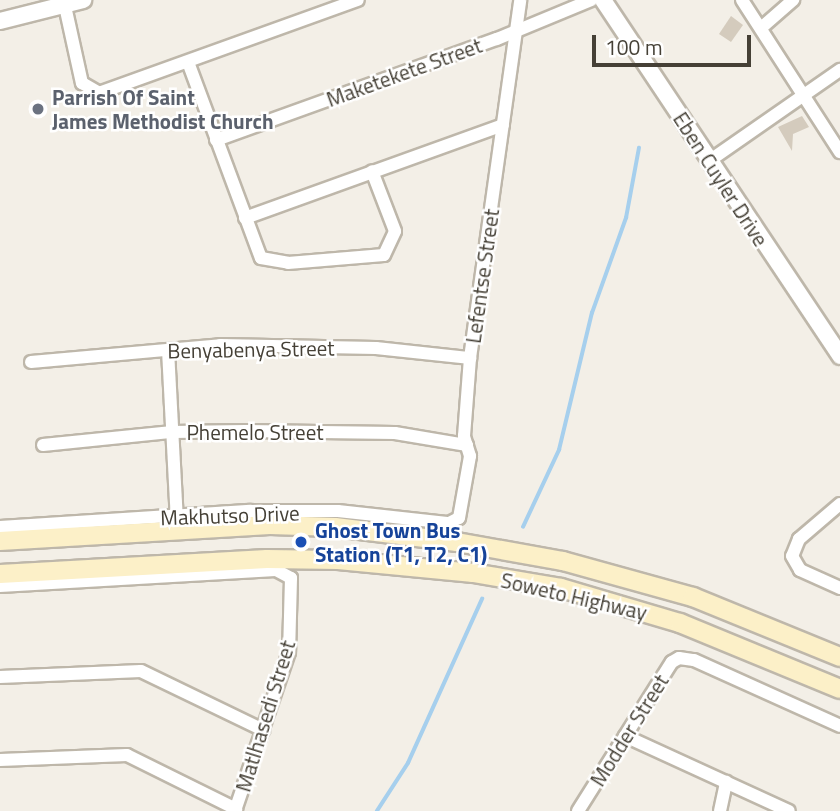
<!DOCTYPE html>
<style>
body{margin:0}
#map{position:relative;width:840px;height:811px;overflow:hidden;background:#f3efe7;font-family:"Titillium Web",sans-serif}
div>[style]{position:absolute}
.stream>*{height:3.5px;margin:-1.75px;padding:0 1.75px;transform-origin:1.75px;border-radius:1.75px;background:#a6cfed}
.building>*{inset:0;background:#d4cbbd}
.roads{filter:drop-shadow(2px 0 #beb7aa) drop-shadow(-2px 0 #beb7aa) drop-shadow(0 2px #beb7aa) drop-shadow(0 -2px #beb7aa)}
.minor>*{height:12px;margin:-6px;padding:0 6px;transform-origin:6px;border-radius:6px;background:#fff}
.tertiary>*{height:16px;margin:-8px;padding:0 8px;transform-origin:8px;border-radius:8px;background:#fff}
.secondary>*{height:18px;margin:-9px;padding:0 9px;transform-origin:9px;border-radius:9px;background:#fcf0c8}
.dots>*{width:19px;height:19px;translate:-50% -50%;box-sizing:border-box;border:4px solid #fff;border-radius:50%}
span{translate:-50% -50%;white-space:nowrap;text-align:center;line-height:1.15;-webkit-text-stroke:5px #fff;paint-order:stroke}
.street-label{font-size:21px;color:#454036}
.worship-label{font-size:21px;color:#5b616d;font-weight:700}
.left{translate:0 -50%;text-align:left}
.transit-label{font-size:21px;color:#164399;font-weight:700}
.scale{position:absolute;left:592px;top:35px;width:159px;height:32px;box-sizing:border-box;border:4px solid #454036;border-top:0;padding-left:9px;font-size:21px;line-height:24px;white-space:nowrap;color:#454036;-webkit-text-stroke:5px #fff;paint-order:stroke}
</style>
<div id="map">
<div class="stream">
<div style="left:523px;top:527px;width:85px;rotate:-64.9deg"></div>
<div style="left:559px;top:450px;width:141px;rotate:-76.5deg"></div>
<div style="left:592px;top:313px;width:101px;rotate:-70.3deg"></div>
<div style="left:626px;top:218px;width:71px;rotate:-79.5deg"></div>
<div style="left:377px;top:811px;width:57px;rotate:-57.1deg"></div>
<div style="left:408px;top:763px;width:180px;rotate:-65.7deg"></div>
</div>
<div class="building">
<div style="clip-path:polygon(731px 16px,743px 25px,731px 42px,719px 34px)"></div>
<div style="clip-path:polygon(802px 116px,809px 127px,793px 134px,792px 151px,778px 127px)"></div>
</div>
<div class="roads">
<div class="minor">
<div style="left:742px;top:0;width:181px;rotate:57.2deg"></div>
<div style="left:65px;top:6px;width:79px;rotate:77.6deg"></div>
<div style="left:82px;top:83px;width:20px;rotate:30deg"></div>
<div style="left:99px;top:93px;width:275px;rotate:-19.8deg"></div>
<div style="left:761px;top:28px;width:43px;rotate:-41.2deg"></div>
<div style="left:188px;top:62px;width:209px;rotate:69.6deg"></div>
<div style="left:261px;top:258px;width:27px;rotate:10deg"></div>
<div style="left:288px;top:263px;width:96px;rotate:-4.8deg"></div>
<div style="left:384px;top:255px;width:26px;rotate:-65deg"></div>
<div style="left:395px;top:231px;width:64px;rotate:-111deg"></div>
<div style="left:216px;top:140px;width:299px;rotate:-19.8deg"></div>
<div style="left:497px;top:39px;width:102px;rotate:-22.5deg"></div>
<div style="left:709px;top:161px;width:160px;rotate:-34.8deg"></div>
<div style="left:245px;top:218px;width:274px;rotate:-19.8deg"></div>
<div style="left:168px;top:350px;width:172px;rotate:87deg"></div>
<div style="left:31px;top:362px;width:190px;rotate:-5.1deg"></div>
<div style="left:220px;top:345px;width:156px;rotate:1.1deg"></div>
<div style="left:376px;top:348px;width:95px;rotate:6.1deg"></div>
<div style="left:43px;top:445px;width:130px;rotate:-5.8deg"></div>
<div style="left:172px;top:432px;width:74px;rotate:-0.8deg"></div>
<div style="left:246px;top:431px;width:149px;rotate:0.8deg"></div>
<div style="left:395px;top:433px;width:73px;rotate:9.5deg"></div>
<div style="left:840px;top:504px;width:54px;rotate:139.5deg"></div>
<div style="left:799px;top:539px;width:18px;rotate:112deg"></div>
<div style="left:792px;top:556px;width:16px;rotate:60deg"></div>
<div style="left:800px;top:570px;width:44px;rotate:24.2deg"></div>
<div style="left:0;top:527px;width:251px;rotate:-3.7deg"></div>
<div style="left:250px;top:511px;width:88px"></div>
<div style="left:338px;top:511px;width:112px;rotate:6.2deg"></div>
<div style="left:449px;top:523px;width:11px;rotate:-27deg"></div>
<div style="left:459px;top:518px;width:63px;rotate:-79.9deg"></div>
<div style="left:470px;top:456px;width:21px;rotate:-107deg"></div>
<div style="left:464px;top:436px;width:78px;rotate:-85.6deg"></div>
<div style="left:470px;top:358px;width:361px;rotate:-82deg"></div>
<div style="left:0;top:586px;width:276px;rotate:-3.3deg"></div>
<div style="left:276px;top:570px;width:17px;rotate:28deg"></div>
<div style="left:291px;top:578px;width:74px;rotate:91.5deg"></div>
<div style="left:289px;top:652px;width:168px;rotate:108.8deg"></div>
<div style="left:0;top:677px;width:141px;rotate:-2.4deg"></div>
<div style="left:141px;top:671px;width:136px;rotate:25.8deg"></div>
<div style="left:625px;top:736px;width:180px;rotate:24.6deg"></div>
<div style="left:0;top:760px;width:127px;rotate:-2.3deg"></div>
<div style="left:127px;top:755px;width:122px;rotate:26.4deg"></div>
<div style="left:578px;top:811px;width:176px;rotate:-57.8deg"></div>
<div style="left:672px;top:662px;width:8px;rotate:-30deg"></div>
<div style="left:679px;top:658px;width:15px;rotate:8deg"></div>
<div style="left:694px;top:660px;width:160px;rotate:24.3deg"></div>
<div style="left:720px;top:811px;width:30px;rotate:-78deg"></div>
</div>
<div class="tertiary">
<div style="left:603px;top:0;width:428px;rotate:56.3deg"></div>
<div style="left:0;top:21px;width:86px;rotate:-14.2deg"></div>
</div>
<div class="secondary">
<div style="left:0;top:541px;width:270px;rotate:-3.4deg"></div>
<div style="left:270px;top:525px;width:65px;rotate:1.8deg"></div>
<div style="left:335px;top:527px;width:123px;rotate:7deg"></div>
<div style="left:457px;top:542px;width:108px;rotate:10.2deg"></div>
<div style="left:563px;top:561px;width:135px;rotate:15.5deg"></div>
<div style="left:693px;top:597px;width:159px;rotate:22.2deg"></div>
<div style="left:0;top:574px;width:267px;rotate:-3.2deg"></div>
<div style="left:267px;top:559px;width:71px;rotate:0.8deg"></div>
<div style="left:338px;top:560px;width:136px;rotate:5.5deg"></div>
<div style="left:473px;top:573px;width:89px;rotate:9.7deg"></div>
<div style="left:561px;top:588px;width:124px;rotate:16.4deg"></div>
<div style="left:680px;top:623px;width:173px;rotate:22.4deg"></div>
</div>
</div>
<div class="dots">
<div style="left:38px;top:109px;background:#6b7280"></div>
<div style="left:301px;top:542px;background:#1a4fb4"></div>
</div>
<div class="street-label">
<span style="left:404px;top:72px;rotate:-20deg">Maketekete Street</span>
<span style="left:721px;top:179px;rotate:57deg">Eben Cuyler Drive</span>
<span style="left:482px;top:276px;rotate:-82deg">Lefentse Street</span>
<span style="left:251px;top:349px;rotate:-1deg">Benyabenya Street</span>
<span style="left:255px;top:432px">Phemelo Street</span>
<span style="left:230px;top:515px;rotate:-2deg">Makhutso Drive</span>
<span style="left:574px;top:596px;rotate:13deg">Soweto Highway</span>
<span style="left:265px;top:716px;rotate:-73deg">Matlhasedi Street</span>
<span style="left:629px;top:730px;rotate:-58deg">Modder Street</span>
</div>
<div class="worship-label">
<span class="left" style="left:52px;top:109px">Parrish Of Saint<br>James Methodist Church</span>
</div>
<div class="transit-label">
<span class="left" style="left:315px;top:542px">Ghost Town Bus<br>Station (T1, T2, C1)</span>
</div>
<div class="scale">100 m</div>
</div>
